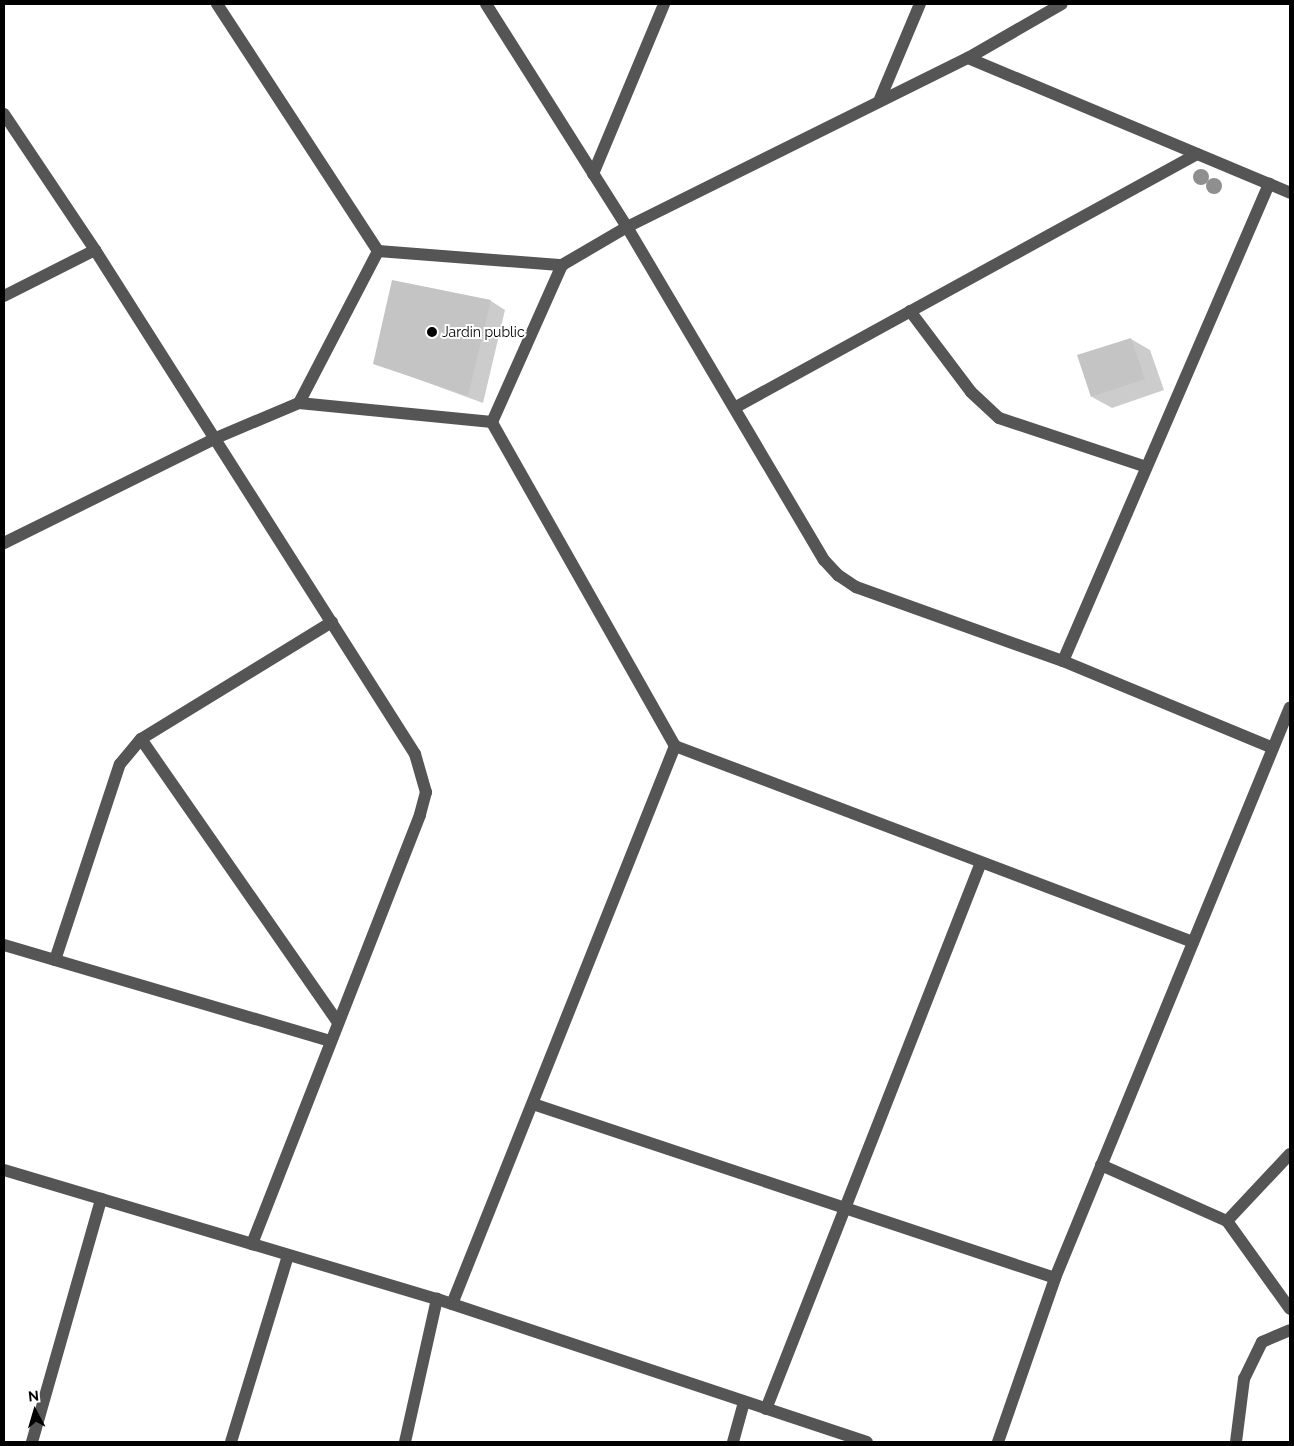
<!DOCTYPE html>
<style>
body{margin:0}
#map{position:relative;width:1294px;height:1446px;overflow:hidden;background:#fff;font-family:Raleway,sans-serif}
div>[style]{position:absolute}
.shadow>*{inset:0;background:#0003}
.building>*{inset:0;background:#c4c4c4}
.minor>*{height:12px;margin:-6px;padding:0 6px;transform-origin:6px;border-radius:6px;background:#555}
.trees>*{width:16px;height:16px;margin:-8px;border-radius:50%;background:#8f8f8f}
.dots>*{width:14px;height:14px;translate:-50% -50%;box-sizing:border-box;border:2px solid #fff;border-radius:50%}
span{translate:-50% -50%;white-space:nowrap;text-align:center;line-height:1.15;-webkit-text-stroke:4px #fff;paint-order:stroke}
.poi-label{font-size:14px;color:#000}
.left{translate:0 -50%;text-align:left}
.frame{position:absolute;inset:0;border:5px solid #000;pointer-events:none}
.north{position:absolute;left:10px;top:1386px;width:50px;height:50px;-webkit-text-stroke:4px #fff;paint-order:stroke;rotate:354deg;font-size:14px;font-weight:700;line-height:20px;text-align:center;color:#000}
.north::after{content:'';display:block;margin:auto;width:18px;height:22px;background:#000;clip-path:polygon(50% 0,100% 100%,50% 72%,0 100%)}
</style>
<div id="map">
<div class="shadow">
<div style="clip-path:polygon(491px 301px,505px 310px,483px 403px,374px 363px)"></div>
<div style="clip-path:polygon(1131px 339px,1150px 350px,1164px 390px,1112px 408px,1092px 397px)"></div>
</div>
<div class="building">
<div style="clip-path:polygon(392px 280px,491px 300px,468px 396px,373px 364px)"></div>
<div style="clip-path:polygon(1131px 338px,1145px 379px,1091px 397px,1077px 355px)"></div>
</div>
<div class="minor">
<div style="left:217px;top:4px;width:295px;rotate:56.9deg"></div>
<div style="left:486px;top:4px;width:264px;rotate:57.7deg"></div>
<div style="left:627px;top:227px;width:387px;rotate:59.4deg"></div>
<div style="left:824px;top:560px;width:21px;rotate:47deg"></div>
<div style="left:838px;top:575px;width:22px;rotate:34deg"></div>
<div style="left:856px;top:587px;width:220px;rotate:19.7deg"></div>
<div style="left:1063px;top:661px;width:227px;rotate:22.5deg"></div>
<div style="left:968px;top:58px;width:349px;rotate:22.7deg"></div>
<div style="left:880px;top:99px;width:103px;rotate:-67.2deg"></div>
<div style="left:4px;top:114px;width:164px;rotate:56.2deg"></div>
<div style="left:95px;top:250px;width:597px;rotate:57.59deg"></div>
<div style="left:415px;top:754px;width:40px;rotate:74deg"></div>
<div style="left:426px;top:792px;width:24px;rotate:105deg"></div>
<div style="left:420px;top:815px;width:461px;rotate:111.4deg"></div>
<div style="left:593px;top:174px;width:184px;rotate:-67.3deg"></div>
<div style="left:378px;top:251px;width:185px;rotate:4.4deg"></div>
<div style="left:562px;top:265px;width:172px;rotate:114deg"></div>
<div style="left:492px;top:422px;width:194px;rotate:-174.4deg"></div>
<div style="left:299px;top:403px;width:171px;rotate:-62.5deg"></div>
<div style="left:562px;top:265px;width:75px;rotate:-30.3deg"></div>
<div style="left:627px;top:227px;width:381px;rotate:-26.4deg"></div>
<div style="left:968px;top:58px;width:108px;rotate:-29.9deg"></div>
<div style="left:4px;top:296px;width:102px;rotate:-26.8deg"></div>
<div style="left:910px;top:311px;width:101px;rotate:53deg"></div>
<div style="left:971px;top:392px;width:38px;rotate:43deg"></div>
<div style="left:999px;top:418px;width:155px;rotate:18.4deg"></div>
<div style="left:736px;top:407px;width:526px;rotate:-28.76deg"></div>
<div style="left:4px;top:543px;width:237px;rotate:-26.3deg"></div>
<div style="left:216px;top:438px;width:90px;rotate:-22.9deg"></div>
<div style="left:1063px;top:661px;width:520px;rotate:-66.64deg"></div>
<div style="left:141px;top:739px;width:345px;rotate:55.2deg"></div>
<div style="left:675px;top:746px;width:554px;rotate:20.73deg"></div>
<div style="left:4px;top:945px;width:340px;rotate:16.4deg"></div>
<div style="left:55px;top:960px;width:206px;rotate:-71.7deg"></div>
<div style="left:120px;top:764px;width:33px;rotate:-50deg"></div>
<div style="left:141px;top:739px;width:224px;rotate:-31.5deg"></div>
<div style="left:533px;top:1104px;width:550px;rotate:18.43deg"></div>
<div style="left:1101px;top:1165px;width:138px;rotate:24deg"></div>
<div style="left:1227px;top:1221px;width:108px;rotate:54.4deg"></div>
<div style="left:4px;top:1170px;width:452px;rotate:16.6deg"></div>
<div style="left:437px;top:1299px;width:453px;rotate:18.4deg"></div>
<div style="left:1227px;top:1221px;width:92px;rotate:-46.8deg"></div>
<div style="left:452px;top:1304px;width:601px;rotate:-68.22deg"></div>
<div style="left:675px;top:746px;width:372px;rotate:-119.5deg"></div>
<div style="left:766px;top:1409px;width:585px;rotate:-68.53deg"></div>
<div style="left:32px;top:1442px;width:253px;rotate:-74.1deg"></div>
<div style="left:231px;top:1442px;width:195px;rotate:-73deg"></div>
<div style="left:405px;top:1442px;width:147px;rotate:-77.4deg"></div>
<div style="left:733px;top:1442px;width:41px;rotate:-74.6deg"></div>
<div style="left:998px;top:1442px;width:174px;rotate:-70.8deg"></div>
<div style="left:1055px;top:1278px;width:617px;rotate:-67.63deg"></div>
<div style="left:1236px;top:1442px;width:64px;rotate:-82.8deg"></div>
<div style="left:1244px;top:1379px;width:41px;rotate:-64.1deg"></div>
<div style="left:1262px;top:1342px;width:30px;rotate:-23deg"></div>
</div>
<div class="trees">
<div style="left:1201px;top:177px"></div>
<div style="left:1214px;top:186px"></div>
</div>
<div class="dots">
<div style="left:432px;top:332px;background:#000"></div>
</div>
<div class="poi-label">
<span class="left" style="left:442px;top:332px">Jardin public</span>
</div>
<div class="frame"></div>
<div class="north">N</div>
</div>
